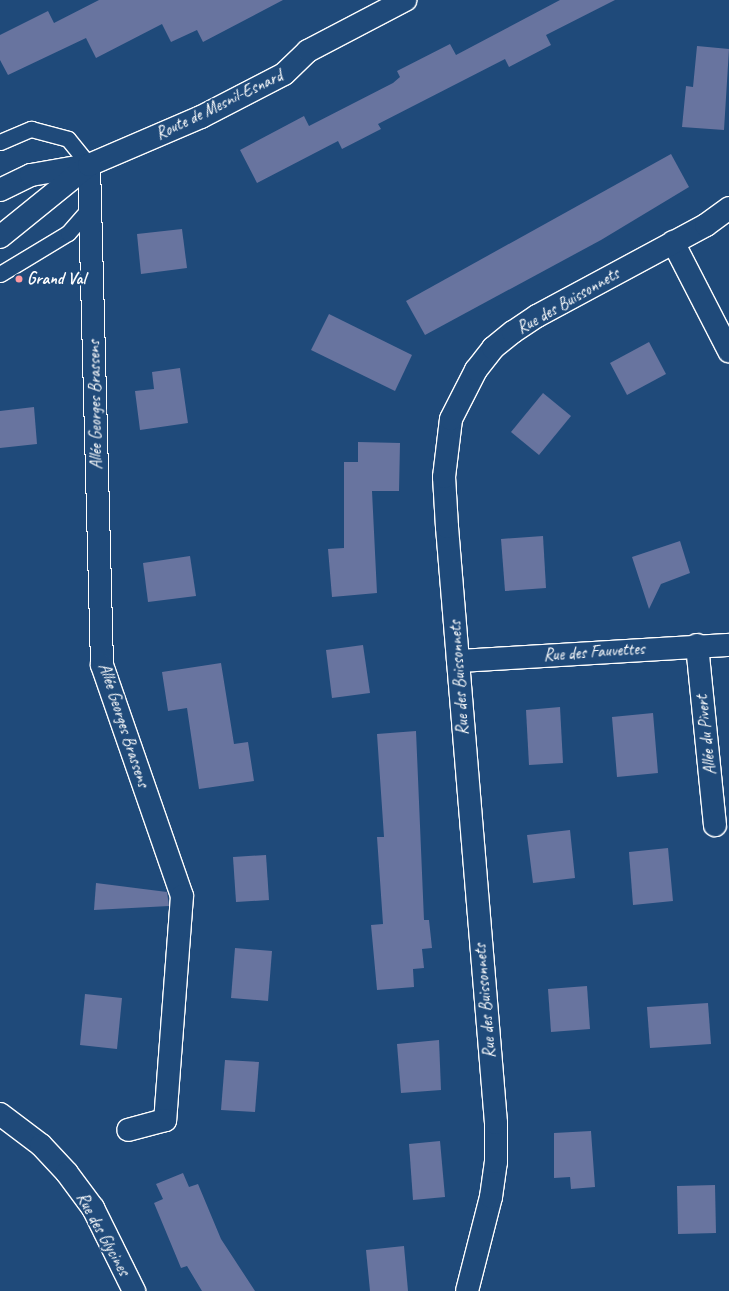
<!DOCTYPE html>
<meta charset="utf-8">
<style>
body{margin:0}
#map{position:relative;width:729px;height:1291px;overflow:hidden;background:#1f4a7a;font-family:Caveat,sans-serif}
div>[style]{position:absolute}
.building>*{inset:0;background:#68749f}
.roads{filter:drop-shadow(1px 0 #fff) drop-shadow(-1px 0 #fff) drop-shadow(0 1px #fff) drop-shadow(0 -1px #fff)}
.service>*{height:15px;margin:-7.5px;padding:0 7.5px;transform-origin:7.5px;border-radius:7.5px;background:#1f4a7a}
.minor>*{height:22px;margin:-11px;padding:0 11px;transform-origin:11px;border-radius:11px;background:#1f4a7a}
.tertiary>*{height:22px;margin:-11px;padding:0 11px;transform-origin:11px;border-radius:11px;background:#1f4a7a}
.dots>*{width:11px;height:11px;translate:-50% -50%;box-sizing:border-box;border:2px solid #1f4a7a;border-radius:50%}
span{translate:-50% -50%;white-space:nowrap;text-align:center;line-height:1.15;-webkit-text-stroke:4px #1f4a7a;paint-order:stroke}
.street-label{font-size:17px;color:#fff}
.poi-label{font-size:17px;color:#fff;font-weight:700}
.left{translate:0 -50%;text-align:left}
</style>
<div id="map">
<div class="building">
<div style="clip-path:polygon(99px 0,283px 0,203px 42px,197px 30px,171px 42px,162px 24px,96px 58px,86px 38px,8px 75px,0 60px,0 35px,48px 11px,54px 23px)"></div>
<div style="clip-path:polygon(560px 0,615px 0,546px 35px,551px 45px,509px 67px,505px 59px,378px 124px,381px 129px,342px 149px,338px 141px,257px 183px,240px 150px,304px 116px,309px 126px,393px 83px,400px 77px,397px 71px,450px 44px,456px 55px)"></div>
<div style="clip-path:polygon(697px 46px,729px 49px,724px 130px,682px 127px,686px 86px,693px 87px)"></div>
<div style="clip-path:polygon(671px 154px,689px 187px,601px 240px,425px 335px,406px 301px)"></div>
<div style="clip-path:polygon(182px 229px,187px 268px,141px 274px,137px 234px)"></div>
<div style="clip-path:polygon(329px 314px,412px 355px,395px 391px,311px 350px)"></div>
<div style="clip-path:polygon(649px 342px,666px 374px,627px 395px,610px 363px)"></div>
<div style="clip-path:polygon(180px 368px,188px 423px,140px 430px,135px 391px,154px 389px,152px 372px)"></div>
<div style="clip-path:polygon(543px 393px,571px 416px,539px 455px,511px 432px)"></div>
<div style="clip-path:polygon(34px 407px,37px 444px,0 448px,0 411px)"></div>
<div style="clip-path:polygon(358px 442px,400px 443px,399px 491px,372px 491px,377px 593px,332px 597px,328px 549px,344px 548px,344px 462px,358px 462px)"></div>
<div style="clip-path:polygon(543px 536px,546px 588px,505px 591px,501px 539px)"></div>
<div style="clip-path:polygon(680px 541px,690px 573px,661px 584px,649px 609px,632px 557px)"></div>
<div style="clip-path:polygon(190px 556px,196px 596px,148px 602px,143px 563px)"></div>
<div style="clip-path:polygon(363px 645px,370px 693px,332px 698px,326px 650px)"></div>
<div style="clip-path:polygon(221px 663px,234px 744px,248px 742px,254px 781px,199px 789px,187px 708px,168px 711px,162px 672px)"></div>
<div style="clip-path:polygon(560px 707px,563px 763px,529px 765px,526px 710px)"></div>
<div style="clip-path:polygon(653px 713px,658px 773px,617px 777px,612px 717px)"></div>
<div style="clip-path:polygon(416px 731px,424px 920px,429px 920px,432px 948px,422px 949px,424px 968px,413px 969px,414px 987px,377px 990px,371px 925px,383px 924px,377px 837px,384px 837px,377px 734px)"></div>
<div style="clip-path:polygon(570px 830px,575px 878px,533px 883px,527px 835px)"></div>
<div style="clip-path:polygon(668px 848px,673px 901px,633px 905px,629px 852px)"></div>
<div style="clip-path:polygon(266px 855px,269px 900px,236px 902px,233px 857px)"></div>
<div style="clip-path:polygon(96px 883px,167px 892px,169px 906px,94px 910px)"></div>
<div style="clip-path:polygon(235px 948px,272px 951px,268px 1001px,231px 998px)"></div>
<div style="clip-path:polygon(587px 986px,590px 1029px,551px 1032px,548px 989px)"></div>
<div style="clip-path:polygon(85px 994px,122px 998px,117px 1049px,80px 1045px)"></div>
<div style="clip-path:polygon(708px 1003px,711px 1044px,650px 1048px,647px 1007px)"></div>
<div style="clip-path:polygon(439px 1040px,441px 1090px,401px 1093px,397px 1044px)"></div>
<div style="clip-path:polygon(225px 1060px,259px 1062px,255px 1112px,221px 1110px)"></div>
<div style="clip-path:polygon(591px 1131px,595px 1187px,571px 1189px,570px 1177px,554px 1178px,554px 1133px)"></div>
<div style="clip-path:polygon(440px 1141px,445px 1197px,413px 1200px,409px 1144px)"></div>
<div style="clip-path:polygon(183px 1173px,189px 1187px,198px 1184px,221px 1239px,255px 1291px,202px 1291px,187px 1266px,181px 1268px,154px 1203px,163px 1199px,156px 1184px)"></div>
<div style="clip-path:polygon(715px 1185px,716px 1233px,678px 1234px,677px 1186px)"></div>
<div style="clip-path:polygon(404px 1246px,408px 1291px,370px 1291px,366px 1250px)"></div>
</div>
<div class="roads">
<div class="service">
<div style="left:0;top:142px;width:34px;rotate:-23deg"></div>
<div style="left:31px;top:129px;width:38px;rotate:15deg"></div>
<div style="left:68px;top:139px;width:33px;rotate:51deg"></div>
<div style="left:0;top:274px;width:79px;rotate:-31.1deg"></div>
<div style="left:68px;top:233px;width:35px;rotate:-49deg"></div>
</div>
<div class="minor">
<div style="left:89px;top:165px;width:500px;rotate:88.51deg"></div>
<div style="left:102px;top:665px;width:244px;rotate:70.9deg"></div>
<div style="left:182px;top:896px;width:225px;rotate:94.3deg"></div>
<div style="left:165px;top:1120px;width:38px;rotate:165deg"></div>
<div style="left:673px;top:242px;width:123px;rotate:62.8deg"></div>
<div style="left:697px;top:645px;width:181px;rotate:84.3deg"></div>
<div style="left:458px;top:661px;width:271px;rotate:-3.4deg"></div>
<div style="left:0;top:1114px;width:51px;rotate:37.1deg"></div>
<div style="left:41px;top:1145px;width:38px;rotate:47deg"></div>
<div style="left:67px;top:1173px;width:44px;rotate:53.4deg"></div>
<div style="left:93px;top:1208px;width:93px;rotate:63.7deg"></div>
<div style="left:467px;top:1291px;width:97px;rotate:-75.7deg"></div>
<div style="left:491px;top:1197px;width:35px;rotate:-82deg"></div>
<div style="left:496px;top:1162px;width:39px;rotate:-90deg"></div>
<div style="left:496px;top:1123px;width:598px;rotate:-94.7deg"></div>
<div style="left:447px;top:527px;width:50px;rotate:-93.4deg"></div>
<div style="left:444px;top:477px;width:58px;rotate:-83.1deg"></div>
<div style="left:451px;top:419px;width:55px;rotate:-63deg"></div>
<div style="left:476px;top:370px;width:28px;rotate:-52deg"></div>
<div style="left:493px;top:348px;width:26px;rotate:-39deg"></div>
<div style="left:513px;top:332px;width:29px;rotate:-34deg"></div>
<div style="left:537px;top:316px;width:192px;rotate:-28.3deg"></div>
<div style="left:706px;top:225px;width:29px;rotate:-36deg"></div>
</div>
<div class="tertiary">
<div style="left:0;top:190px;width:34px;rotate:-26deg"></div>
<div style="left:31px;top:175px;width:59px;rotate:-9.8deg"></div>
<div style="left:0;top:237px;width:114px;rotate:-39deg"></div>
<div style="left:89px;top:165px;width:122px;rotate:-23.2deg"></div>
<div style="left:201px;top:117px;width:93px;rotate:-27.4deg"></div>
<div style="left:284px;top:74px;width:33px;rotate:-44deg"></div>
<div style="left:308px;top:51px;width:110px;rotate:-27.7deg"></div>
</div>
</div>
<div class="dots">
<div style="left:19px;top:279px;background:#ff9aa2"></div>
</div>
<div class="street-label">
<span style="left:219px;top:105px;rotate:-26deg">Route de Mesnil-Esnard</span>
<span style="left:568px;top:301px;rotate:-30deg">Rue des Buissonnets</span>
<span style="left:95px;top:405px;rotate:-91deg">Allée Georges Brassens</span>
<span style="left:594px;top:652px;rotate:-4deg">Rue des Fauvettes</span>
<span style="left:459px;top:678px;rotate:-94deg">Rue des Buissonnets</span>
<span style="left:124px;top:725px;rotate:72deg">Allée Georges Brassens</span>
<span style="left:706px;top:735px;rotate:-96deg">Allée du Pivert</span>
<span style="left:485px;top:1001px;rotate:-95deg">Rue des Buissonnets</span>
<span style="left:103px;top:1234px;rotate:61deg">Rue des Glycines</span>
</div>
<div class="poi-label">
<span class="left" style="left:27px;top:279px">Grand Val</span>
</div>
</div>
